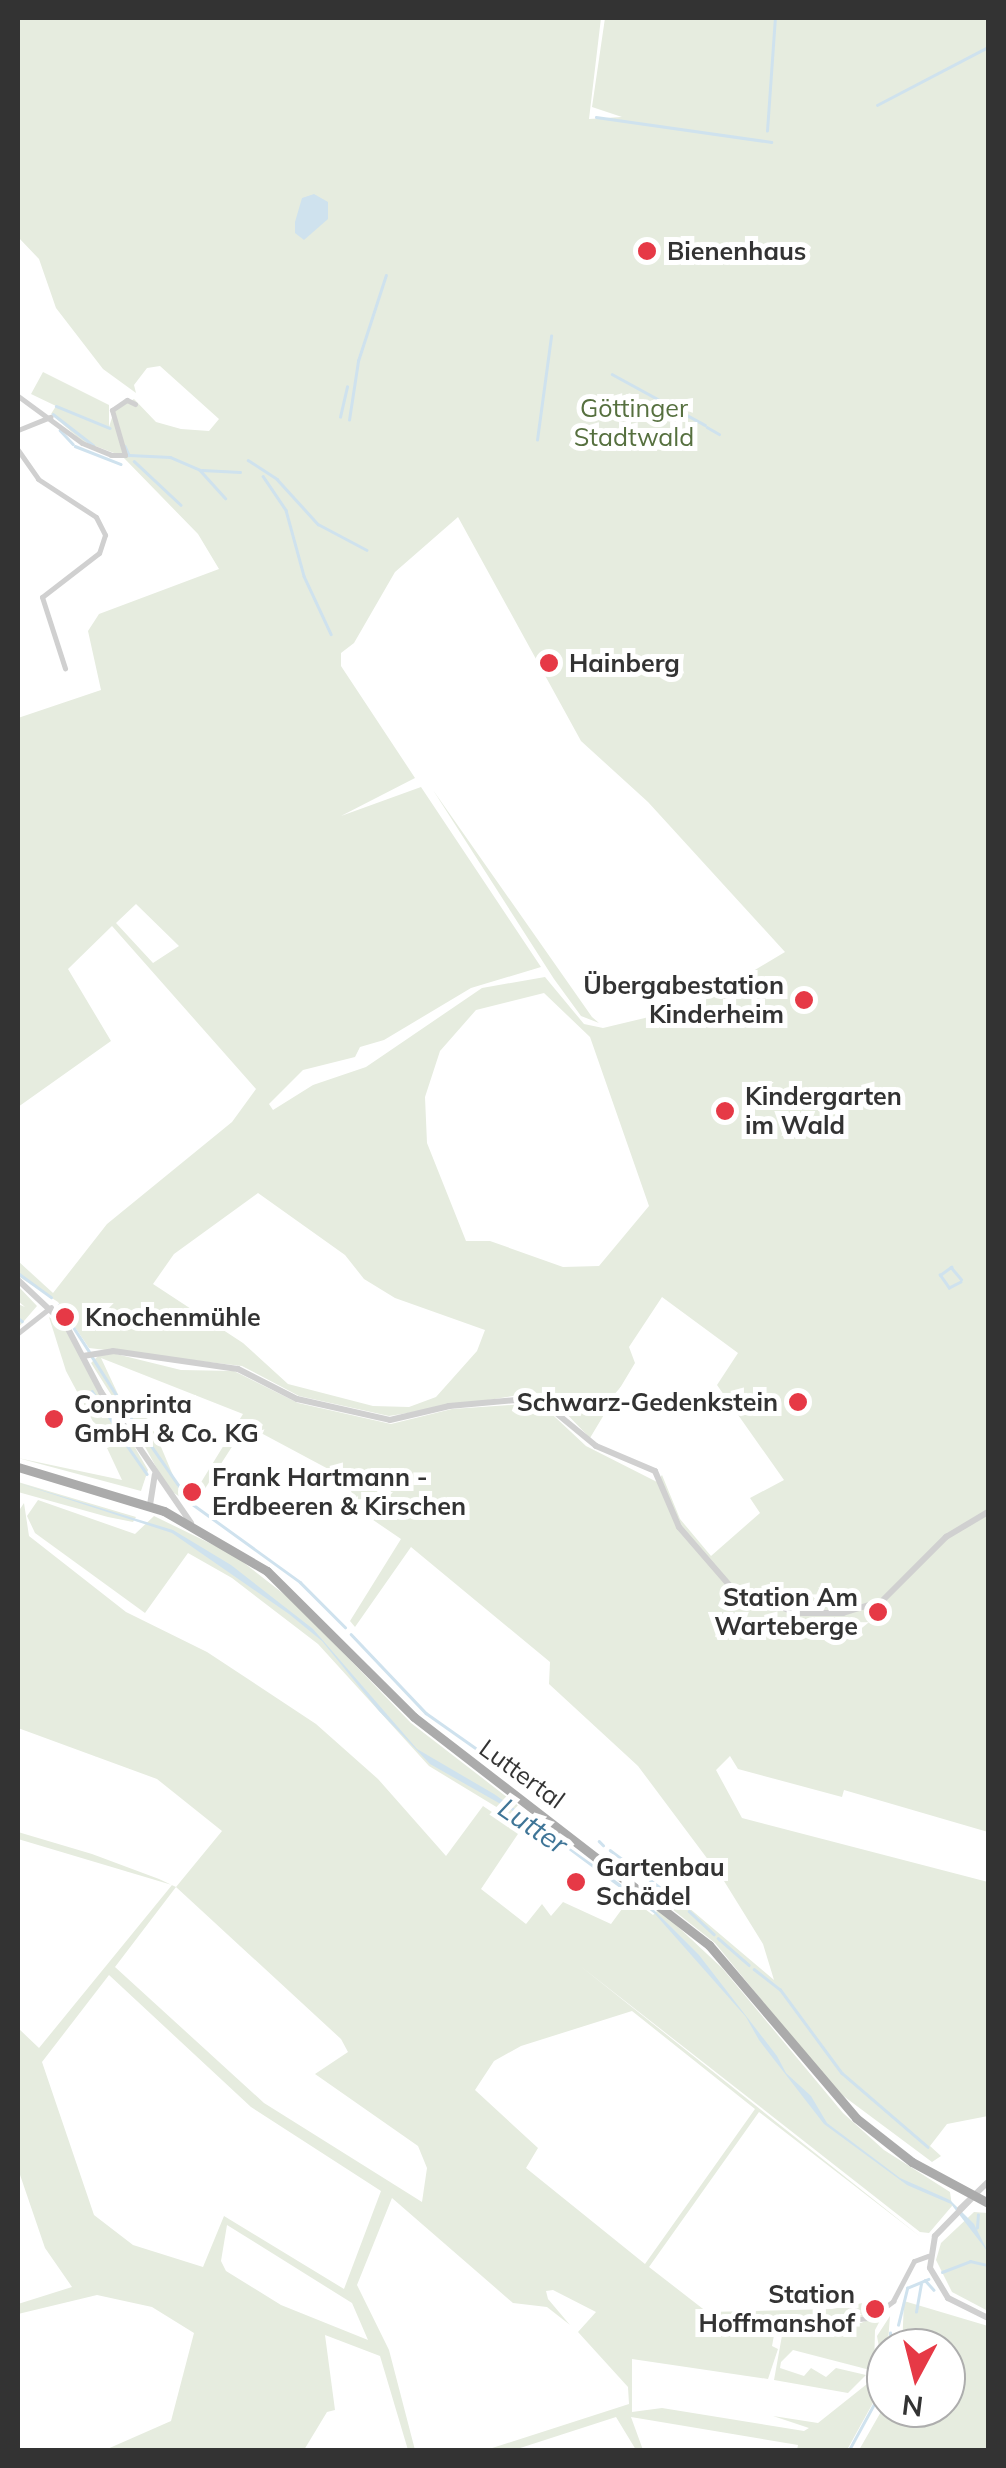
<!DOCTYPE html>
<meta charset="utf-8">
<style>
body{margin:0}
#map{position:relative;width:1006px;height:2468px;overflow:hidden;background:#fff;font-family:Mulish,sans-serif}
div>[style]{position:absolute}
.green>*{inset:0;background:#e6ecdf}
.water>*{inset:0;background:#cfe2ee}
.stream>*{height:2.5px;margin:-1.25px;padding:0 1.25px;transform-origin:1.25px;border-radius:1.25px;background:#cfe2ee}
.minor>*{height:5px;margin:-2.5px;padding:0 2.5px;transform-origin:2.5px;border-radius:2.5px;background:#d0d0d0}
.tertiary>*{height:6px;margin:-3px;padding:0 3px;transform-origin:3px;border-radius:3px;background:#d0d0d0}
.primary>*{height:9px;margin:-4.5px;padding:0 4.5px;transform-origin:4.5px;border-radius:4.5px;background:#ababab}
.dots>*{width:28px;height:28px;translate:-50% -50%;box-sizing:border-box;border:5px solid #fff;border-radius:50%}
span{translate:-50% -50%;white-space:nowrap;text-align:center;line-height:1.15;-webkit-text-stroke:10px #fff;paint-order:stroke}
.poi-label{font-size:25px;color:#333;font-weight:700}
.left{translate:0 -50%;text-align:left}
.right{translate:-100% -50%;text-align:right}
.park-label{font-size:25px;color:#56703f}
.street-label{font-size:25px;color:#333}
.water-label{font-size:28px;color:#3f7597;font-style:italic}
.frame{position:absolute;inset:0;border:20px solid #333;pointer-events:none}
.north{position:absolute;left:866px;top:2328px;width:100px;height:100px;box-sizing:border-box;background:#fff;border:2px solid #adadad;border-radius:50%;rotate:187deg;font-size:28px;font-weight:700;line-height:40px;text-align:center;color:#333}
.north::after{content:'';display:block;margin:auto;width:35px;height:45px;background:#e63946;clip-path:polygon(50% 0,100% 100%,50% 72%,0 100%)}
</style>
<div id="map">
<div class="green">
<div style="clip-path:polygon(evenodd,18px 18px,601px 18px,589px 119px,622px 117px,592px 107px,605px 18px,988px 18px,988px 1832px,844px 1790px,842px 1797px,738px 1769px,730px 1756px,716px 1770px,742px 1818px,988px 1882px,988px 2116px,947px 2124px,930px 2146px,941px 2156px,932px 2162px,834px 2089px,715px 1943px,663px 1902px,669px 1891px,774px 1980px,763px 1944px,724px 1881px,638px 1766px,549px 1684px,550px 1662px,411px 1547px,355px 1627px,350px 1621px,401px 1539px,357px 1509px,347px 1479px,246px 1425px,197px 1501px,192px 1497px,243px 1414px,101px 1358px,124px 1407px,150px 1420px,131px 1426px,91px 1363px,100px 1354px,116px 1354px,181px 1370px,234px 1371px,298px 1403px,391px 1424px,452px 1409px,540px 1403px,586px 1446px,657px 1482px,662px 1475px,680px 1519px,711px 1556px,760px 1513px,750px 1498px,784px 1480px,717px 1385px,738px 1353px,662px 1297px,629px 1347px,635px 1363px,590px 1438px,558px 1405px,532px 1393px,389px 1416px,299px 1396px,242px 1366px,89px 1348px,58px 1302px,18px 1276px,18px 1261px,53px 1293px,107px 1224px,232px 1122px,256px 1089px,112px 926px,68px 969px,111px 1041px,18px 1107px,18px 718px,101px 690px,88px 631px,99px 614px,219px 569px,198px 534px,122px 456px,82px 441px,51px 414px,56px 406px,31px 394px,43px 372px,109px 405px,109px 427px,114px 411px,134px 399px,156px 422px,181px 429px,209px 431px,219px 419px,160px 366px,147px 368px,134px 385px,136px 393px,103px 369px,56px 308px,39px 259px,18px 237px,18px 18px,458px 517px,581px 741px,648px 802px,785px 952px,695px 1006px,603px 1028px,584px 1024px,545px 977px,482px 988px,366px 1067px,313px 1085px,273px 1110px,269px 1104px,303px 1070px,355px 1057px,360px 1047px,384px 1040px,471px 988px,541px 967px,421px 787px,341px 816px,415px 778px,341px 666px,341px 653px,354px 643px,395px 572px,458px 517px,18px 18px,136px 904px,179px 946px,153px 963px,116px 923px,136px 904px,18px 18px,544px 993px,590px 1037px,649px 1206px,599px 1266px,563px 1267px,490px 1241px,466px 1241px,427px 1143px,425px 1097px,440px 1051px,476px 1010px,544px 993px,18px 18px,258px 1193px,345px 1255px,364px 1279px,395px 1298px,485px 1330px,477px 1351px,436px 1397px,409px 1407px,373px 1406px,288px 1384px,243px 1343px,153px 1284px,174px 1254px,258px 1193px)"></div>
<div style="clip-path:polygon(433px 790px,592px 1017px,599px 1023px,581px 1016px,554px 979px)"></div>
<div style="clip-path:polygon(18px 1286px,37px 1306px,18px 1328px,18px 1304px,25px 1307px,18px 1301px)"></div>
<div style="clip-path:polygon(49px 1317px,66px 1330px,123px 1435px,98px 1431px,66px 1371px)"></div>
<div style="clip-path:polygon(141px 1426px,153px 1428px,183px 1499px,168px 1489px,137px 1432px)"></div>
<div style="clip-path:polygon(130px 1439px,148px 1470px,141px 1491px,18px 1458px,122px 1480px,107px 1448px)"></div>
<div style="clip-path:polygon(18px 1482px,136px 1517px,133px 1522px,108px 1517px,18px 1492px)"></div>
<div style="clip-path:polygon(38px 1500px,135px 1534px,154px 1516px,234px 1555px,294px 1602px,411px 1723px,560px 1838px,557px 1844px,429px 1766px,318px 1644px,232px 1578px,188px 1553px,145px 1613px,35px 1533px,27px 1516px)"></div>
<div style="clip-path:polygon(evenodd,24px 1503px,29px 1536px,126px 1612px,207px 1652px,316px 1724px,378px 1779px,446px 1856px,483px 1806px,520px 1831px,481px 1889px,526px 1924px,542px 1904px,551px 1916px,563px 1902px,611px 1924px,630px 1898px,653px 1915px,659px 1909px,722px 1968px,843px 2113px,884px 2150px,950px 2192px,952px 2206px,929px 2233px,920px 2232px,579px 1965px,922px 2238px,759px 2112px,649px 2267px,707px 2312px,832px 2309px,878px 2300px,882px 2309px,864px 2318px,788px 2326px,774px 2320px,768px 2328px,705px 2330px,775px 2330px,772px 2346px,778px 2349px,768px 2379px,632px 2359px,632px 2412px,662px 2408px,804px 2431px,809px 2428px,773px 2416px,818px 2423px,877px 2376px,882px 2364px,877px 2336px,890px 2316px,885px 2381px,847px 2450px,797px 2450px,798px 2445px,631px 2417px,643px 2450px,636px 2450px,616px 2417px,514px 2450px,486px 2450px,629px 2404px,628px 2387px,578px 2332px,596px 2312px,553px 2290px,546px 2291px,548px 2299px,570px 2325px,547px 2307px,513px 2303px,392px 2198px,357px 2285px,389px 2350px,415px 2450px,408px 2450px,380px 2356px,325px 2335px,335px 2410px,327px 2412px,304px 2450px,105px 2450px,171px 2421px,194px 2333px,152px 2307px,97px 2295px,18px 2314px,18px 2304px,72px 2287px,45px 2248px,18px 2169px,18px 2028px,39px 2048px,172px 1885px,18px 1839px,18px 1832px,92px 1854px,159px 1879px,176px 1887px,222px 1831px,157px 1779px,18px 1728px,18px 1512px,24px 1503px,176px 1887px,341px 2039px,348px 2052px,315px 2074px,418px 2146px,427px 2168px,422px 2202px,264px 2103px,115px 1967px,176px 1887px,24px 1503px,109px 1975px,251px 2107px,381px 2191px,344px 2289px,224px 2216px,203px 2267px,133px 2245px,94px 2215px,42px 2062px,109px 1975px,24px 1503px,632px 2011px,755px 2109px,645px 2264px,526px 2168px,538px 2148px,475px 2090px,494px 2061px,521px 2046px,632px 2011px,24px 1503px,227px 2225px,352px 2303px,368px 2340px,281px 2305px,226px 2271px,221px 2261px,227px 2225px)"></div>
<div style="clip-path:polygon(974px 2212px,988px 2213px,988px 2311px,952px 2292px,936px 2260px,941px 2243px)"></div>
<div style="clip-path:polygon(904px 2301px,988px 2326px,988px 2450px,859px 2450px,886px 2403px,886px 2408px,946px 2408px,946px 2348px,902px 2348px)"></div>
<div style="clip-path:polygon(884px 2313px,875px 2330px,874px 2371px,793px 2350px,781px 2362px,780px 2368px,804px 2376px,811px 2368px,826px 2377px,836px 2368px,866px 2375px,848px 2393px,774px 2380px,783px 2330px,861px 2323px)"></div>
</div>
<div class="water">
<div style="clip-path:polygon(314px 194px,328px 202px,328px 219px,304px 240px,295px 233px,295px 222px,302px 198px)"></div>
<div style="clip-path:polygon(18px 1483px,173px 1530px,231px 1565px,313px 1629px,417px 1749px,494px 1794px,646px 1902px,699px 1955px,777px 2056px,786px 2073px,811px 2096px,827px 2123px,900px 2178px,950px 2200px,974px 2224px,988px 2252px,951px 2204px,907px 2185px,824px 2124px,759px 2040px,746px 2017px,655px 1914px,527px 1819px,430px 1764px,379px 1711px,322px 1641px,289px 1614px,172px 1533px)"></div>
</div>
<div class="stream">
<div style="left:877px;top:105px;width:125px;rotate:-27.6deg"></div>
<div style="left:596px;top:117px;width:177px;rotate:8.1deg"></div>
<div style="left:767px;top:131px;width:113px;rotate:-86deg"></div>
<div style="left:612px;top:374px;width:106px;rotate:28.7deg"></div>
<div style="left:56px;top:406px;width:58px;rotate:22.2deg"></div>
<div style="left:53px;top:414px;width:51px;rotate:37.8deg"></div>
<div style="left:340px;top:417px;width:31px;rotate:-77deg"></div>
<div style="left:349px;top:420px;width:60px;rotate:-81.3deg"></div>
<div style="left:358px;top:361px;width:90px;rotate:-72deg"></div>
<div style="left:707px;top:427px;width:14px;rotate:30deg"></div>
<div style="left:60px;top:430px;width:19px;rotate:47deg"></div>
<div style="left:537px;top:440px;width:105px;rotate:-82.3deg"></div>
<div style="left:75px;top:446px;width:49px;rotate:21.4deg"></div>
<div style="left:125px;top:446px;width:10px;rotate:66deg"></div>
<div style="left:129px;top:455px;width:41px;rotate:2.8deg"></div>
<div style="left:170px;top:457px;width:33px;rotate:23deg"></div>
<div style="left:200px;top:470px;width:38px;rotate:48deg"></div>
<div style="left:248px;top:460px;width:35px;rotate:33deg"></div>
<div style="left:277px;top:479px;width:61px;rotate:47.7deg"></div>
<div style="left:318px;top:524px;width:55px;rotate:28deg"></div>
<div style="left:134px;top:461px;width:64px;rotate:43.1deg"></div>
<div style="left:202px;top:470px;width:38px;rotate:3deg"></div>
<div style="left:263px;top:476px;width:41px;rotate:55.9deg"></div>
<div style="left:286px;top:510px;width:68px;rotate:74.7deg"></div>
<div style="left:304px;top:576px;width:64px;rotate:65deg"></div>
<div style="left:18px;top:1273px;width:41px;rotate:36deg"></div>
<div style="left:961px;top:1282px;width:13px;rotate:153deg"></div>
<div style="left:949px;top:1288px;width:16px;rotate:-125deg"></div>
<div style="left:940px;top:1275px;width:14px;rotate:-36deg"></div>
<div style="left:951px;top:1267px;width:16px;rotate:50deg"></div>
<div style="left:59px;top:1305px;width:55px;rotate:56.9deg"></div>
<div style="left:18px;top:1318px;width:5px;rotate:37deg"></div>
<div style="left:91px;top:1355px;width:78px;rotate:57.5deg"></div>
<div style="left:92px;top:1391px;width:50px;rotate:56.3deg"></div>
<div style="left:141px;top:1431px;width:88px;rotate:55.2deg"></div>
<div style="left:191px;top:1503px;width:135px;rotate:35.9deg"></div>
<div style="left:300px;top:1582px;width:64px;rotate:45deg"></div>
<div style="left:124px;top:1441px;width:40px;rotate:55.1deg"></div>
<div style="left:351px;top:1634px;width:109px;rotate:46.5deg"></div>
<div style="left:426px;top:1713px;width:75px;rotate:35.2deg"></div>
<div style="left:599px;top:1841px;width:6px;rotate:45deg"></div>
<div style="left:610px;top:1850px;width:15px;rotate:37deg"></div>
<div style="left:627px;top:1863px;width:10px;rotate:37deg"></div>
<div style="left:641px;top:1873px;width:40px;rotate:37deg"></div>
<div style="left:678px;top:1901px;width:7px;rotate:45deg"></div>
<div style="left:689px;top:1911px;width:34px;rotate:43deg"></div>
<div style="left:718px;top:1938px;width:41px;rotate:41.1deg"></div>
<div style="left:754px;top:1969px;width:33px;rotate:38deg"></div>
<div style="left:780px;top:1989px;width:104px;rotate:53.6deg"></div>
<div style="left:842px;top:2073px;width:113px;rotate:40.7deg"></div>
<div style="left:977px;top:2228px;width:13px;rotate:-86deg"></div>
<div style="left:942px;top:2272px;width:30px;rotate:-21deg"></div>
<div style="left:970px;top:2261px;width:18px;rotate:13deg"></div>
<div style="left:925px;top:2280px;width:13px;rotate:48deg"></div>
<div style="left:916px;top:2312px;width:28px;rotate:-80deg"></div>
<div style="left:898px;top:2325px;width:38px;rotate:-76deg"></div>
<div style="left:907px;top:2288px;width:23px;rotate:-23deg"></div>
<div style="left:890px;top:2348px;width:15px;rotate:-90deg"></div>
<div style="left:849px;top:2450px;width:77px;rotate:-61.4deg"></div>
</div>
<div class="minor">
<div style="left:18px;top:396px;width:79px;rotate:36.3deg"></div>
<div style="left:82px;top:443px;width:31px;rotate:22deg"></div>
<div style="left:111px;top:455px;width:14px"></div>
<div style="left:125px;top:455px;width:47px;rotate:-106.1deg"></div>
<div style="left:112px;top:410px;width:18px;rotate:-34deg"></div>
<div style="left:127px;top:400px;width:9px;rotate:27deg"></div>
<div style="left:18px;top:430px;width:35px;rotate:-22deg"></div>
<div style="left:18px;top:450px;width:35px;rotate:55deg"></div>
<div style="left:38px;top:479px;width:69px;rotate:33.2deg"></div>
<div style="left:96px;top:517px;width:20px;rotate:63deg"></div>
<div style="left:105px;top:535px;width:19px;rotate:108deg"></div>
<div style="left:99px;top:553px;width:72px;rotate:142.3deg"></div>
<div style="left:42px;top:597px;width:75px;rotate:72.1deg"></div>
<div style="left:18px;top:1333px;width:42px;rotate:-38.2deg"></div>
<div style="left:768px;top:2329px;width:103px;rotate:-6.2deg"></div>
<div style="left:870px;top:2318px;width:29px;rotate:-36deg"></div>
<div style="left:893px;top:2301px;width:45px;rotate:-62.3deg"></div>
<div style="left:914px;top:2261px;width:15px;rotate:-20deg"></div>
</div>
<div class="tertiary">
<div style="left:18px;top:1280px;width:66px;rotate:43.2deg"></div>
<div style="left:66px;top:1325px;width:76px;rotate:62.4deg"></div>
<div style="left:101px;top:1392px;width:159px;rotate:55.5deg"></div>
<div style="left:83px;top:1356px;width:30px;rotate:-9deg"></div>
<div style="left:113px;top:1351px;width:126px;rotate:8.2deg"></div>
<div style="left:238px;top:1369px;width:66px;rotate:27deg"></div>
<div style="left:297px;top:1399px;width:95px;rotate:12.7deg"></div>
<div style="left:390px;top:1420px;width:61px;rotate:-13.3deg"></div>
<div style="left:449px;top:1406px;width:89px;rotate:-5.1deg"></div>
<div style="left:538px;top:1398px;width:75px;rotate:39.6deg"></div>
<div style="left:596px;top:1446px;width:64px;rotate:23deg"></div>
<div style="left:655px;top:1471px;width:61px;rotate:66.8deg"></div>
<div style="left:679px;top:1527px;width:79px;rotate:49.1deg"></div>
<div style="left:731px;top:1587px;width:70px;rotate:21.8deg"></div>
<div style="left:796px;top:1613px;width:47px"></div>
<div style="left:843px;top:1613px;width:41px;rotate:-17.1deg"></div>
<div style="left:882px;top:1601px;width:91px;rotate:-45deg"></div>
<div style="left:946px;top:1537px;width:49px;rotate:-30.8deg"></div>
<div style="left:150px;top:1505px;width:31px;rotate:-81deg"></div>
<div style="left:974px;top:2196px;width:56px;rotate:134.3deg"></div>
<div style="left:935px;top:2236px;width:32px;rotate:99deg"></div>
<div style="left:930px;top:2268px;width:35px;rotate:59deg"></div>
<div style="left:948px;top:2298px;width:45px;rotate:26.6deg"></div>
<div style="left:960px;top:2209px;width:39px;rotate:-44deg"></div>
</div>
<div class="primary">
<div style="left:18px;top:1467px;width:152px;rotate:16.8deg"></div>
<div style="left:164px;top:1511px;width:119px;rotate:30.2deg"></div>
<div style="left:267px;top:1571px;width:207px;rotate:44.8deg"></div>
<div style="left:414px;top:1717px;width:373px;rotate:37.7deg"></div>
<div style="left:709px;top:1945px;width:227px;rotate:49.6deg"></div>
<div style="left:856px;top:2118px;width:71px;rotate:38.2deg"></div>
<div style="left:912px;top:2162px;width:86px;rotate:28.3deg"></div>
</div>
<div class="dots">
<div style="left:647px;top:251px;background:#e63946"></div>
<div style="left:549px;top:663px;background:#e63946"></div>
<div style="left:804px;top:1000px;background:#e63946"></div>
<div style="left:725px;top:1111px;background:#e63946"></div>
<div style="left:65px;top:1317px;background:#e63946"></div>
<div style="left:798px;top:1402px;background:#e63946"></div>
<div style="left:54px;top:1419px;background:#e63946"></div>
<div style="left:192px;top:1492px;background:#e63946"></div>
<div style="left:878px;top:1612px;background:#e63946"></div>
<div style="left:576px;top:1882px;background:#e63946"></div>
<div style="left:875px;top:2309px;background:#e63946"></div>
</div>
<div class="poi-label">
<span class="left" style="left:667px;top:251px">Bienenhaus</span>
<span class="left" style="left:569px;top:663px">Hainberg</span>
<span class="right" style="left:784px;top:1000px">Übergabestation<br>Kinderheim</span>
<span class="left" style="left:745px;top:1111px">Kindergarten<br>im Wald</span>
<span class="left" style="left:85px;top:1317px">Knochenmühle</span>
<span class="right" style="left:778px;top:1402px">Schwarz-Gedenkstein</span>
<span class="left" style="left:74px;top:1419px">Conprinta<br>GmbH &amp; Co. KG</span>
<span class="left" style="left:212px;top:1492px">Frank Hartmann -<br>Erdbeeren &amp; Kirschen</span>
<span class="right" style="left:858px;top:1612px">Station Am<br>Warteberge</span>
<span class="left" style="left:596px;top:1882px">Gartenbau<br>Schädel</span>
<span class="right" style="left:855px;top:2309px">Station<br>Hoffmanshof</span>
</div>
<div class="park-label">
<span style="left:634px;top:423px">Göttinger<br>Stadtwald</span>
</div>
<div class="street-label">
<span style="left:522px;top:1774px;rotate:36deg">Luttertal</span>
</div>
<div class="water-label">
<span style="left:533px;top:1826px;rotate:34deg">Lutter</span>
</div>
<div class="frame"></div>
<div class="north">N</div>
</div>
